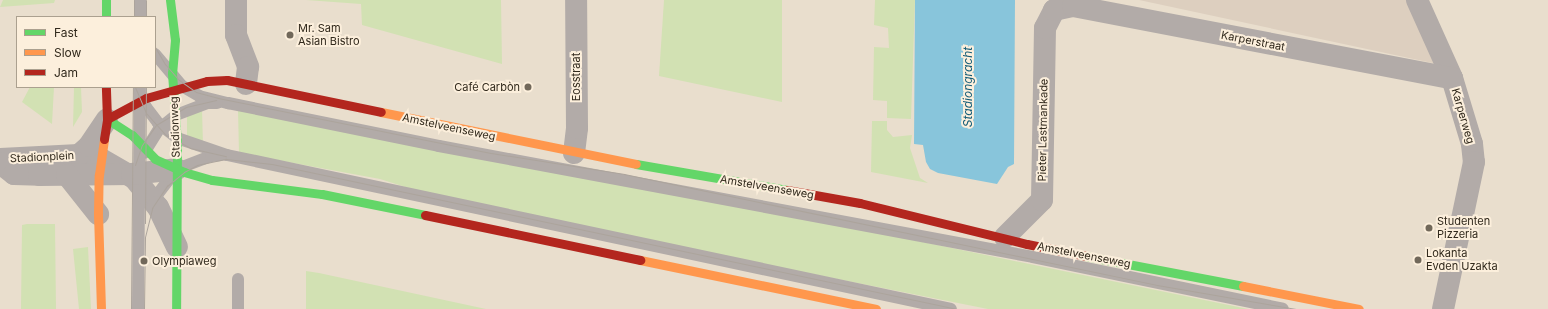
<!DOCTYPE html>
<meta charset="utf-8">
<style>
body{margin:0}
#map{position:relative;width:1548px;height:309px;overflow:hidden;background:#e9decd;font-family:Inter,sans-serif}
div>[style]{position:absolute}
.industrial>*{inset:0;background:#ddcfbf}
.green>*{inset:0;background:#d2e1b3}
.water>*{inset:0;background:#88c5db}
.lane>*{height:12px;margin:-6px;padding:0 6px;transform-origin:6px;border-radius:6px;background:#b2aba8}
.street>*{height:22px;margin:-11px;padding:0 11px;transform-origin:11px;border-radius:11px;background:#b2aba8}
.fast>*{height:9px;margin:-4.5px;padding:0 4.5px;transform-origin:4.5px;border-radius:4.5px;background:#63d668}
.slow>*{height:9px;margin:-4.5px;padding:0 4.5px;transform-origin:4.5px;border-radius:4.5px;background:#ff974d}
.jam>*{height:9px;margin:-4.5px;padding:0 4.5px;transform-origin:4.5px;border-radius:4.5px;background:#b3261e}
.tram>*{height:1px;margin:-0.5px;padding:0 0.5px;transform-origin:0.5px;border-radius:0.5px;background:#aca49c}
.dots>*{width:11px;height:11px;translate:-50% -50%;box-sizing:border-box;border:2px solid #fcefdc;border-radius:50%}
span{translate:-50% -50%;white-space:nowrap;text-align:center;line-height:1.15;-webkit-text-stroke:4px #fcefdc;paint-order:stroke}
.poi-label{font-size:11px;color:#31291c}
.left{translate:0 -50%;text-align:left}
.right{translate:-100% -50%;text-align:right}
.street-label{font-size:11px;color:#31291c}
.water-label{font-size:12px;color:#135c77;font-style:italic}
.legend{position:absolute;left:16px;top:16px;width:140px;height:72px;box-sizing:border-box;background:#fcefdc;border:1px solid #aba08f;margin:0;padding:5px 7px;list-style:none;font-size:12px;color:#31291c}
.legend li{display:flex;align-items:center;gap:8px;height:20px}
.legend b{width:20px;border:1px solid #aba08f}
</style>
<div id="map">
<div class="industrial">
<div style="clip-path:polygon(1139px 0,1418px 0,1451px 67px)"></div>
</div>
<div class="green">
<div style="clip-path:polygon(3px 0,55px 0,54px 3px,0 7px)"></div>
<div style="clip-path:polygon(306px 0,501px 0,502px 64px,362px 25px,361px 4px)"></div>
<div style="clip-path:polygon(664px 0,782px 0,782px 102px,659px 76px)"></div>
<div style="clip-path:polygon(875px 0,915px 0,911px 119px,887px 118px,887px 101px,873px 100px,874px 47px,889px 48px,888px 28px,874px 25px)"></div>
<div style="clip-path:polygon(30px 87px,54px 87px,52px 124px,22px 102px)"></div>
<div style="clip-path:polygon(74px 87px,81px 87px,82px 112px,73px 127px)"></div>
<div style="clip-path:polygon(202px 109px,203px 145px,187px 138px,187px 113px)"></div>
<div style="clip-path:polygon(238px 110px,845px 226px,1248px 309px,988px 309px,661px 244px,434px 196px,380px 179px,239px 153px)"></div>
<div style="clip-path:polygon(872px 121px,887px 121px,887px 130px,893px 137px,912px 135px,910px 148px,920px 178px,928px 183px,871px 172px)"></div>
<div style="clip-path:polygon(27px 224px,55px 224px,56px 309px,21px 309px,22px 225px)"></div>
<div style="clip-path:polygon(88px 247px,91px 309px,79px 309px,73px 249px)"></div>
<div style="clip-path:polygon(306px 271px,319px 273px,486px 309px,306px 309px)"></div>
</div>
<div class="water">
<div style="clip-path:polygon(915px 0,1015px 0,1014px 164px,1008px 167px,997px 184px,938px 173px,930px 169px,926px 162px,923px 145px,914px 144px)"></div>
</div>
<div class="lane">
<div style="left:140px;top:0;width:17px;rotate:87deg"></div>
<div style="left:155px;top:54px;width:42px;rotate:49.8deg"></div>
<div style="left:182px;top:86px;width:20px;rotate:30deg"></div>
<div style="left:199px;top:96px;width:30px;rotate:14deg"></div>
<div style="left:228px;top:103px;width:215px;rotate:11.5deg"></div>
<div style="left:439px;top:146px;width:604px;rotate:10.58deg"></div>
<div style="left:1033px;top:257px;width:255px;rotate:11.7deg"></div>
<div style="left:141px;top:96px;width:12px;rotate:66deg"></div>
<div style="left:146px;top:107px;width:20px;rotate:53deg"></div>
<div style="left:158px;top:123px;width:24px;rotate:38deg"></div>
<div style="left:177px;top:138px;width:53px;rotate:18.8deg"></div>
<div style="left:227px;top:155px;width:740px;rotate:12.01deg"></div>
<div style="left:144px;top:153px;width:28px;rotate:-58deg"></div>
<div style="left:159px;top:129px;width:22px;rotate:-39deg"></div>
<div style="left:176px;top:115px;width:34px;rotate:-21deg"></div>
<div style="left:208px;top:103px;width:9px"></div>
<div style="left:150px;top:204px;width:44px;rotate:-52.4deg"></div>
<div style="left:177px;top:169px;width:36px;rotate:-21deg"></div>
<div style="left:211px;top:156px;width:10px;rotate:-6deg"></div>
<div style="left:138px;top:309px;width:222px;rotate:-89.5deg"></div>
<div style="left:238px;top:309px;width:30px;rotate:-90deg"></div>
</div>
<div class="street">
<div style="left:236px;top:0;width:35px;rotate:90deg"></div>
<div style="left:236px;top:35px;width:34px;rotate:69deg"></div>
<div style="left:248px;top:67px;width:17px;rotate:97deg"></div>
<div style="left:1417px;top:0;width:85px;rotate:65.8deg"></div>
<div style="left:1452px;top:78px;width:69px;rotate:73.1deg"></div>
<div style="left:1472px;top:144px;width:18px;rotate:84deg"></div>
<div style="left:1474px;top:162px;width:150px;rotate:101.9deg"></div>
<div style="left:574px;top:153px;width:25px;rotate:-83deg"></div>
<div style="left:577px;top:128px;width:128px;rotate:-90.4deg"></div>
<div style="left:76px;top:156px;width:25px;rotate:7deg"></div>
<div style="left:101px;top:159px;width:39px;rotate:30deg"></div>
<div style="left:135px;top:179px;width:36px;rotate:51deg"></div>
<div style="left:158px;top:207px;width:44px;rotate:64.6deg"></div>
<div style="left:0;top:159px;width:79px;rotate:-2.9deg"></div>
<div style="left:79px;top:155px;width:13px;rotate:-42deg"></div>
<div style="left:89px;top:146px;width:32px;rotate:-56deg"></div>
<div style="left:0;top:163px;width:18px;rotate:38deg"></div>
<div style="left:14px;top:174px;width:25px;rotate:2deg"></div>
<div style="left:39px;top:175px;width:93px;rotate:-0.6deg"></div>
<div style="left:132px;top:174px;width:45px;rotate:-6.3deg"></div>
<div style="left:67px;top:175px;width:50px;rotate:51.5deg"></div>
<div style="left:1005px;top:237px;width:52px;rotate:-45deg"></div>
<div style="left:1042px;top:200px;width:172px;rotate:-89deg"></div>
<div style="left:1045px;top:28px;width:20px;rotate:-63deg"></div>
<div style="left:1054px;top:10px;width:19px;rotate:-12deg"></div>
<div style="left:1073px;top:6px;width:386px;rotate:10.8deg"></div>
</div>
<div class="fast">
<div style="left:106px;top:0;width:17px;rotate:90deg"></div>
<div style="left:170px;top:0;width:40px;rotate:82.9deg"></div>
<div style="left:175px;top:40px;width:33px;rotate:95deg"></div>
<div style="left:172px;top:73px;width:69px;rotate:85.9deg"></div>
<div style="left:177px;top:142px;width:167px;rotate:90.3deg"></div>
<div style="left:107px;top:119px;width:30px;rotate:33deg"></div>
<div style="left:132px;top:135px;width:33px;rotate:46deg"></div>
<div style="left:155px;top:159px;width:32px;rotate:24deg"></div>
<div style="left:184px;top:172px;width:29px;rotate:16deg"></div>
<div style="left:212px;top:180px;width:111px;rotate:7.3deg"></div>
<div style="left:322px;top:194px;width:105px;rotate:11.5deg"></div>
<div style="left:636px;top:164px;width:153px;rotate:9.8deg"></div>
<div style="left:1086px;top:256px;width:160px;rotate:10.8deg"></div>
</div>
<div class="slow">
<div style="left:381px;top:112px;width:260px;rotate:11.5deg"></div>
<div style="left:640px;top:260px;width:241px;rotate:11.7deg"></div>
<div style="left:1243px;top:286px;width:118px;rotate:11.2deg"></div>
<div style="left:101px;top:309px;width:95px;rotate:-91.8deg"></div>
<div style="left:98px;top:214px;width:39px;rotate:-89deg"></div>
<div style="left:99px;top:175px;width:36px;rotate:-82deg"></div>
</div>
<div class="jam">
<div style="left:107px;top:119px;width:44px;rotate:-28.3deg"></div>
<div style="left:146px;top:98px;width:63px;rotate:-15.6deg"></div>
<div style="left:207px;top:81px;width:20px;rotate:-3deg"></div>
<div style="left:227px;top:80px;width:157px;rotate:11.7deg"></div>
<div style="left:104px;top:139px;width:20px;rotate:-81deg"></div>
<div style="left:107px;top:119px;width:32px;rotate:-92deg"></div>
<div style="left:787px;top:190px;width:74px;rotate:10.1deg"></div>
<div style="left:860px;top:203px;width:172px;rotate:13.8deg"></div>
<div style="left:1027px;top:244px;width:60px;rotate:11.5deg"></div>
<div style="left:425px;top:215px;width:220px;rotate:11.8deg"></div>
</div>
<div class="tram">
<div style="left:146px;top:0;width:17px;rotate:90deg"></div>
<div style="left:134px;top:17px;width:17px;rotate:-90deg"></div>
<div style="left:155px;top:47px;width:20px;rotate:60deg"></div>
<div style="left:165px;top:64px;width:21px;rotate:49deg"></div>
<div style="left:179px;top:80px;width:21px;rotate:35deg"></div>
<div style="left:196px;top:92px;width:23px;rotate:15deg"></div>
<div style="left:218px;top:98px;width:278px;rotate:11.4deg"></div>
<div style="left:491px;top:153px;width:135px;rotate:9deg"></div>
<div style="left:624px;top:174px;width:544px;rotate:11.76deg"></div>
<div style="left:1157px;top:285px;width:141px;rotate:9.8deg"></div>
<div style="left:135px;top:87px;width:28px;rotate:67deg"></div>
<div style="left:146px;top:113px;width:30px;rotate:48deg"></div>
<div style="left:166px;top:135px;width:27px;rotate:28deg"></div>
<div style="left:190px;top:148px;width:37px;rotate:13deg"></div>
<div style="left:135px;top:165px;width:21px;rotate:-71deg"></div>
<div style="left:142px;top:145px;width:24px;rotate:-55deg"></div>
<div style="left:156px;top:125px;width:35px;rotate:-31deg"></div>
<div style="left:186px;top:107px;width:31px;rotate:-13deg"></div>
<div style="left:145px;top:223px;width:136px;rotate:-89.6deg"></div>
<div style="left:131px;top:309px;width:222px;rotate:-89.5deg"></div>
<div style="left:144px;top:309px;width:72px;rotate:-89.2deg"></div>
<div style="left:145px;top:237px;width:30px;rotate:-76deg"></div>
<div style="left:152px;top:208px;width:27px;rotate:-56deg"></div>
<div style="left:167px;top:186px;width:22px;rotate:-39deg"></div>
<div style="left:184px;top:172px;width:15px;rotate:-28deg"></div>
<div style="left:197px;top:165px;width:30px;rotate:-12deg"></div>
<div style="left:226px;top:159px;width:46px;rotate:6.2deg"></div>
<div style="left:272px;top:164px;width:700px;rotate:11.95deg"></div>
</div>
<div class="dots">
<div style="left:290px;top:35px;background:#71685a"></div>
<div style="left:528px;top:87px;background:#71685a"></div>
<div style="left:1429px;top:228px;background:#71685a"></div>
<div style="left:1418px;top:260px;background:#71685a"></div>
<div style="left:144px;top:261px;background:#71685a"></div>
</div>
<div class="poi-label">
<span class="left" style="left:298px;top:35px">Mr. Sam<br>Asian Bistro</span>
<span class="right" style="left:520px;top:87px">Café Carbòn</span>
<span class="left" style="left:1437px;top:228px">Studenten<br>Pizzeria</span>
<span class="left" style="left:1426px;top:260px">Lokanta<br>Evden Uzakta</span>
<span class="left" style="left:152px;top:261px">Olympiaweg</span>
</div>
<div class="street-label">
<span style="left:1253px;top:41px;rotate:11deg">Karperstraat</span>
<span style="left:576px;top:77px;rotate:-90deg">Eosstraat</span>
<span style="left:1463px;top:116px;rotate:74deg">Karperweg</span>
<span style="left:175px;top:127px;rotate:-92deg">Stadionweg</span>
<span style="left:449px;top:127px;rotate:12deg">Amstelveenseweg</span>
<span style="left:1043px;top:130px;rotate:-89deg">Pieter Lastmankade</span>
<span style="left:42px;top:157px;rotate:-3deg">Stadionplein</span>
<span style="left:767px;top:187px;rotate:10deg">Amstelveenseweg</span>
<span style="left:1084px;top:255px;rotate:11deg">Amstelveenseweg</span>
</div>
<div class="water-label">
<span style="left:968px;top:87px;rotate:-90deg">Stadiongracht</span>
</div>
<ul class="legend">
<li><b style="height:5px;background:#63d668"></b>Fast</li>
<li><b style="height:5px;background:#ff974d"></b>Slow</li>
<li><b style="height:5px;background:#b3261e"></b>Jam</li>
</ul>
</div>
